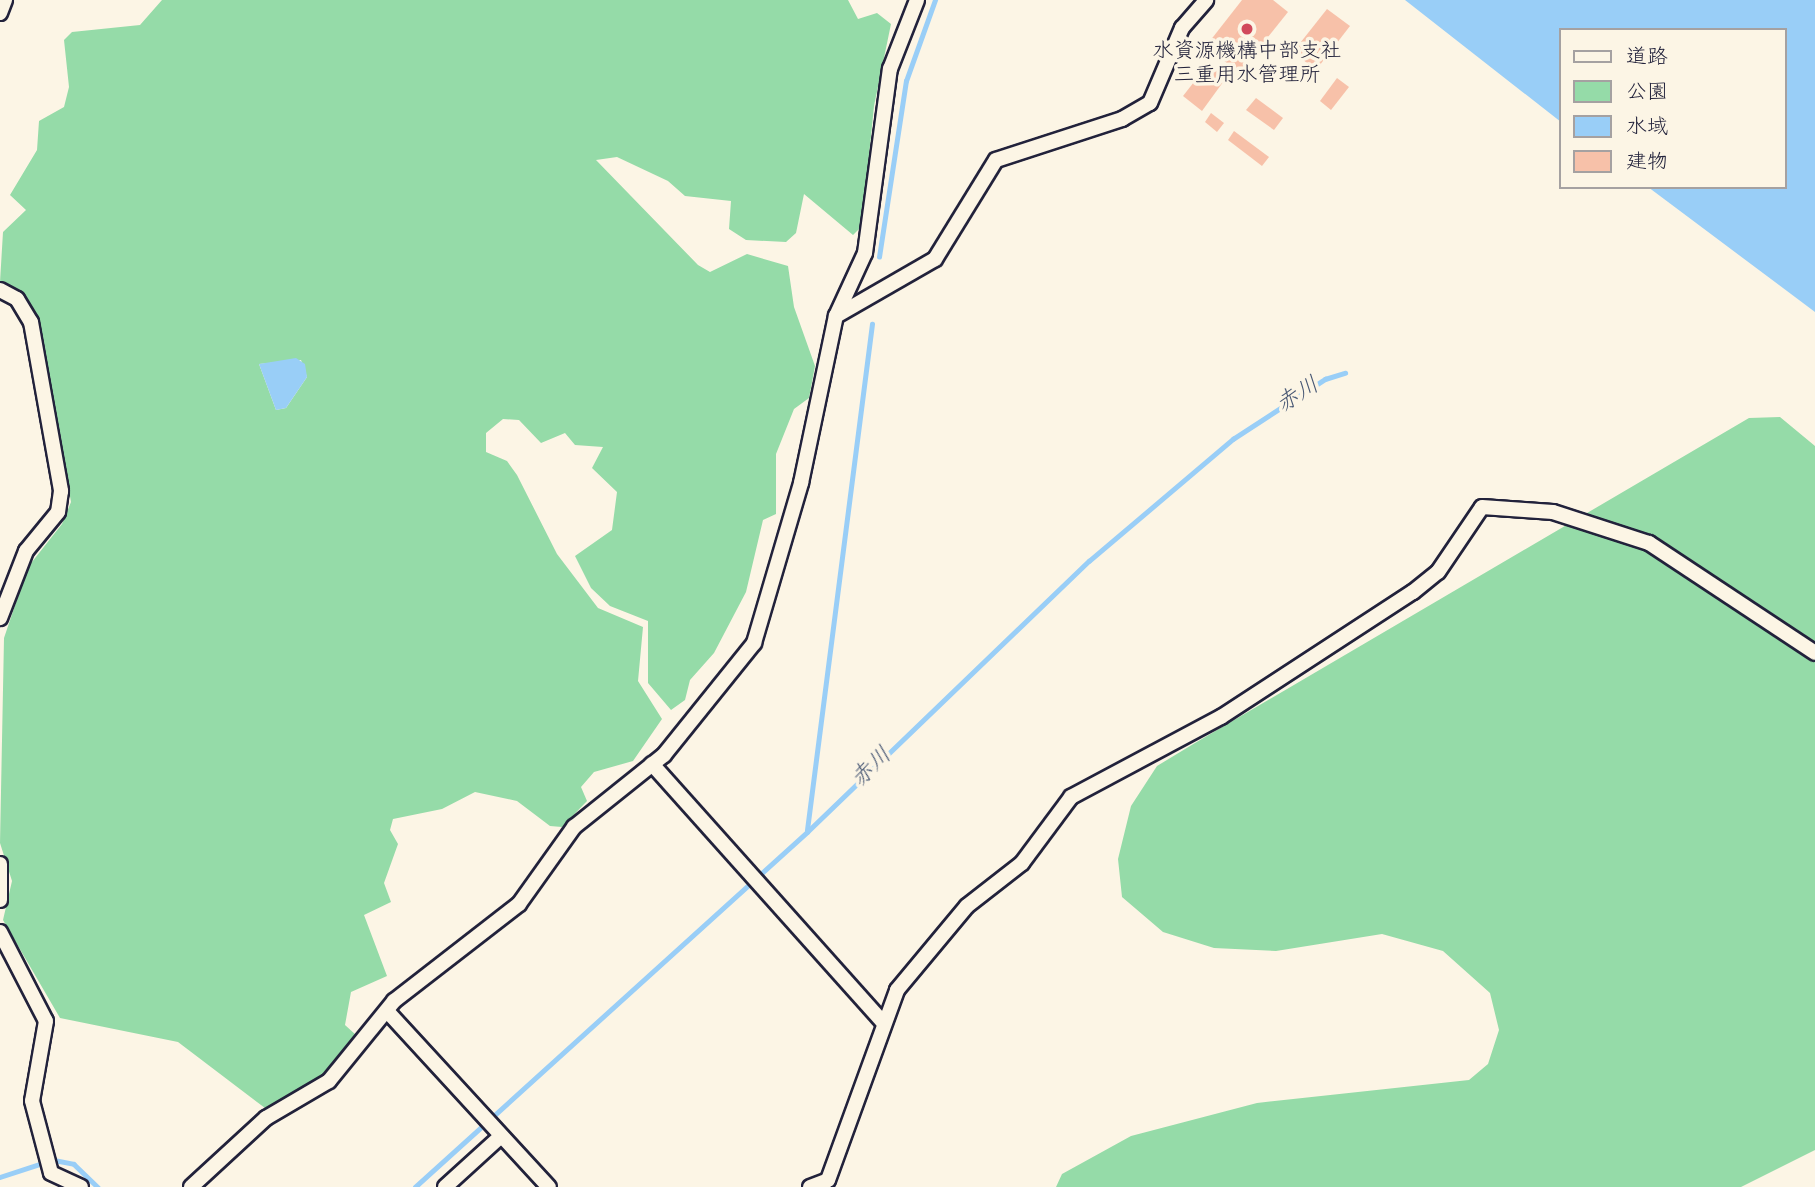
<!DOCTYPE html>
<meta charset="utf-8">
<style>
body{margin:0}
#map{position:relative;width:1815px;height:1187px;overflow:hidden;background:#fcf5e5;font-family:Dekko,"Klee One",sans-serif}
div>[style]{position:absolute}
.green>*{inset:0;background:#95dba8}
.water>*{inset:0;background:#99cef7}
.stream>*{height:4.5px;margin:-2.25px;padding:0 2.25px;transform-origin:2.25px;border-radius:2.25px;background:#99cef7}
.building>*{inset:0;background:#f7c1a9}
.roads{filter:drop-shadow(2px 0 #22223b) drop-shadow(-2px 0 #22223b) drop-shadow(0 2px #22223b) drop-shadow(0 -2px #22223b)}
.minor>*{height:14px;margin:-7px;padding:0 7px;transform-origin:7px;border-radius:7px;background:#fcf5e5}
.dots>*{width:19px;height:19px;translate:-50% -50%;box-sizing:border-box;border:4px solid #fcf5e5;border-radius:50%}
span{translate:-50% -50%;white-space:nowrap;text-align:center;line-height:1.15;-webkit-text-stroke:7px #fcf5e5;paint-order:stroke}
.poi-label{font-size:21px;color:#22223b}
.water-label{font-size:23px;color:#465673;font-style:italic}
.legend{position:absolute;left:1559px;top:28px;width:228px;height:161px;box-sizing:border-box;background:#fcf5e5;border:2px solid #a5a1a1;margin:0;padding:9px 12px;list-style:none;font-size:21px;color:#22223b}
.legend li{display:flex;align-items:center;gap:14px;height:35px}
.legend b{width:35px;border:2px solid #a5a1a1}
</style>
<div id="map">
<div class="green">
<div style="clip-path:polygon(evenodd,162px 0,848px 0,858px 19px,877px 13px,891px 24px,874px 106px,862px 226px,853px 235px,804px 194px,796px 233px,786px 242px,746px 240px,729px 229px,731px 201px,685px 196px,668px 181px,617px 157px,596px 160px,698px 265px,710px 272px,747px 254px,788px 266px,794px 307px,815px 366px,809px 398px,794px 409px,776px 454px,776px 514px,763px 520px,746px 592px,714px 653px,690px 680px,685px 700px,671px 710px,648px 683px,648px 621px,610px 606px,591px 588px,575px 556px,612px 530px,617px 492px,592px 468px,603px 447px,575px 445px,565px 433px,541px 443px,519px 420px,503px 419px,486px 433px,486px 452px,507px 461px,517px 475px,557px 554px,598px 608px,643px 627px,638px 681px,662px 719px,633px 761px,594px 772px,581px 787px,587px 801px,562px 827px,550px 826px,517px 801px,475px 792px,442px 809px,393px 819px,390px 830px,398px 844px,384px 883px,391px 902px,364px 915px,387px 976px,351px 992px,345px 1025px,356px 1035px,319px 1078px,265px 1108px,178px 1042px,60px 1018px,3px 920px,12px 881px,0 843px,4px 638px,28px 567px,62px 524px,71px 502px,39px 322px,26px 298px,0 282px,3px 232px,26px 210px,10px 195px,37px 150px,39px 121px,64px 107px,69px 87px,64px 40px,72px 32px,140px 25px,162px 0,301px 360px,307px 377px,286px 408px,276px 410px,259px 364px,301px 360px)"></div>
<div style="clip-path:polygon(1780px 417px,1815px 446px,1815px 1150px,1741px 1187px,1056px 1187px,1062px 1174px,1131px 1136px,1257px 1103px,1469px 1080px,1488px 1064px,1499px 1030px,1490px 993px,1443px 951px,1382px 934px,1276px 951px,1214px 948px,1163px 932px,1122px 897px,1118px 859px,1131px 806px,1157px 766px,1195px 743px,1749px 418px)"></div>
</div>
<div class="water">
<div style="clip-path:polygon(1405px 0,1815px 0,1815px 312px,1648px 187px,1785px 187px,1785px 30px,1561px 30px,1561px 122px)"></div>
<div style="clip-path:polygon(296px 358px,305px 364px,307px 377px,286px 408px,276px 410px,259px 364px)"></div>
</div>
<div class="stream">
<div style="left:879px;top:257px;width:178px;rotate:-81.3deg"></div>
<div style="left:906px;top:81px;width:86px;rotate:-70.3deg"></div>
<div style="left:807px;top:830px;width:510px;rotate:-82.68deg"></div>
<div style="left:54px;top:1160px;width:20px;rotate:11deg"></div>
<div style="left:74px;top:1164px;width:33px;rotate:44deg"></div>
<div style="left:0;top:1177px;width:40px;rotate:-18deg"></div>
<div style="left:415px;top:1187px;width:529px;rotate:-42.16deg"></div>
<div style="left:807px;top:832px;width:391px;rotate:-43.9deg"></div>
<div style="left:1089px;top:561px;width:189px;rotate:-40.3deg"></div>
<div style="left:1233px;top:439px;width:110px;rotate:-33.1deg"></div>
<div style="left:1325px;top:379px;width:21px;rotate:-17deg"></div>
</div>
<div class="building">
<div style="clip-path:polygon(1242px 0,1273px 0,1288px 12px,1239px 73px,1206px 46px)"></div>
<div style="clip-path:polygon(1327px 9px,1350px 26px,1316px 70px,1293px 52px)"></div>
<div style="clip-path:polygon(1208px 64px,1226px 78px,1202px 111px,1183px 96px)"></div>
<div style="clip-path:polygon(1337px 78px,1349px 87px,1331px 110px,1320px 101px)"></div>
<div style="clip-path:polygon(1256px 98px,1283px 118px,1274px 130px,1246px 110px)"></div>
<div style="clip-path:polygon(1211px 113px,1224px 123px,1217px 132px,1205px 122px)"></div>
<div style="clip-path:polygon(1234px 131px,1269px 157px,1262px 166px,1228px 140px)"></div>
</div>
<div class="roads">
<div class="minor">
<div style="left:0;top:13px;width:14px;rotate:-69deg"></div>
<div style="left:0;top:290px;width:19px;rotate:28deg"></div>
<div style="left:17px;top:299px;width:27px;rotate:59deg"></div>
<div style="left:31px;top:322px;width:172px;rotate:79.9deg"></div>
<div style="left:61px;top:491px;width:21px;rotate:98deg"></div>
<div style="left:58px;top:512px;width:50px;rotate:129.4deg"></div>
<div style="left:26px;top:551px;width:72px;rotate:111.2deg"></div>
<div style="left:836px;top:316px;width:114px;rotate:-29.9deg"></div>
<div style="left:935px;top:259px;width:116px;rotate:-58.4deg"></div>
<div style="left:996px;top:160px;width:133px;rotate:-18deg"></div>
<div style="left:1122px;top:119px;width:32px;rotate:-30deg"></div>
<div style="left:1150px;top:103px;width:82px;rotate:-66.9deg"></div>
<div style="left:1182px;top:28px;width:37px;rotate:-49deg"></div>
<div style="left:652px;top:764px;width:345px;rotate:48.2deg"></div>
<div style="left:0;top:864px;width:36px;rotate:90deg"></div>
<div style="left:0;top:932px;width:100px;rotate:62.7deg"></div>
<div style="left:46px;top:1021px;width:81px;rotate:99.9deg"></div>
<div style="left:32px;top:1101px;width:74px;rotate:75.2deg"></div>
<div style="left:51px;top:1173px;width:33px;rotate:25deg"></div>
<div style="left:387px;top:1011px;width:239px;rotate:47.4deg"></div>
<div style="left:191px;top:1187px;width:102px;rotate:-42.6deg"></div>
<div style="left:266px;top:1118px;width:73px;rotate:-30.4deg"></div>
<div style="left:329px;top:1081px;width:103px;rotate:-50.9deg"></div>
<div style="left:394px;top:1001px;width:158px;rotate:-37.8deg"></div>
<div style="left:519px;top:904px;width:95px;rotate:-54.5deg"></div>
<div style="left:574px;top:827px;width:115px;rotate:-38.7deg"></div>
<div style="left:664px;top:755px;width:144px;rotate:-51.2deg"></div>
<div style="left:754px;top:643px;width:167px;rotate:-73.6deg"></div>
<div style="left:801px;top:483px;width:171px;rotate:-78.2deg"></div>
<div style="left:836px;top:316px;width:69px;rotate:-65.3deg"></div>
<div style="left:865px;top:253px;width:186px;rotate:-82.3deg"></div>
<div style="left:890px;top:69px;width:74px;rotate:-68.6deg"></div>
<div style="left:445px;top:1187px;width:76px;rotate:-42.3deg"></div>
<div style="left:810px;top:1187px;width:19px;rotate:-21deg"></div>
<div style="left:828px;top:1180px;width:202px;rotate:-70deg"></div>
<div style="left:897px;top:990px;width:109px;rotate:-50.2deg"></div>
<div style="left:967px;top:906px;width:70px;rotate:-38deg"></div>
<div style="left:1022px;top:863px;width:82px;rotate:-53.4deg"></div>
<div style="left:1071px;top:797px;width:170px;rotate:-28.1deg"></div>
<div style="left:1221px;top:717px;width:229px;rotate:-33.1deg"></div>
<div style="left:1413px;top:592px;width:32px;rotate:-39deg"></div>
<div style="left:1438px;top:572px;width:78px;rotate:-55.9deg"></div>
<div style="left:1482px;top:507px;width:71px;rotate:4deg"></div>
<div style="left:1553px;top:512px;width:101px;rotate:17.9deg"></div>
<div style="left:1649px;top:543px;width:199px;rotate:33.5deg"></div>
</div>
</div>
<div class="dots">
<div style="left:1247px;top:29px;background:#d1495b"></div>
</div>
<div class="poi-label">
<span style="left:1247px;top:65px">水資源機構中部支社<br>三重用水管理所</span>
</div>
<div class="water-label">
<span style="left:1299px;top:397px;rotate:-32deg">赤川</span>
<span style="left:873px;top:769px;rotate:-44deg">赤川</span>
</div>
<ul class="legend">
<li><b style="height:9px;background:#fcf5e5"></b>道路</li>
<li><b style="height:19px;background:#95dba8"></b>公園</li>
<li><b style="height:19px;background:#99cef7"></b>水域</li>
<li><b style="height:19px;background:#f7c1a9"></b>建物</li>
</ul>
</div>
